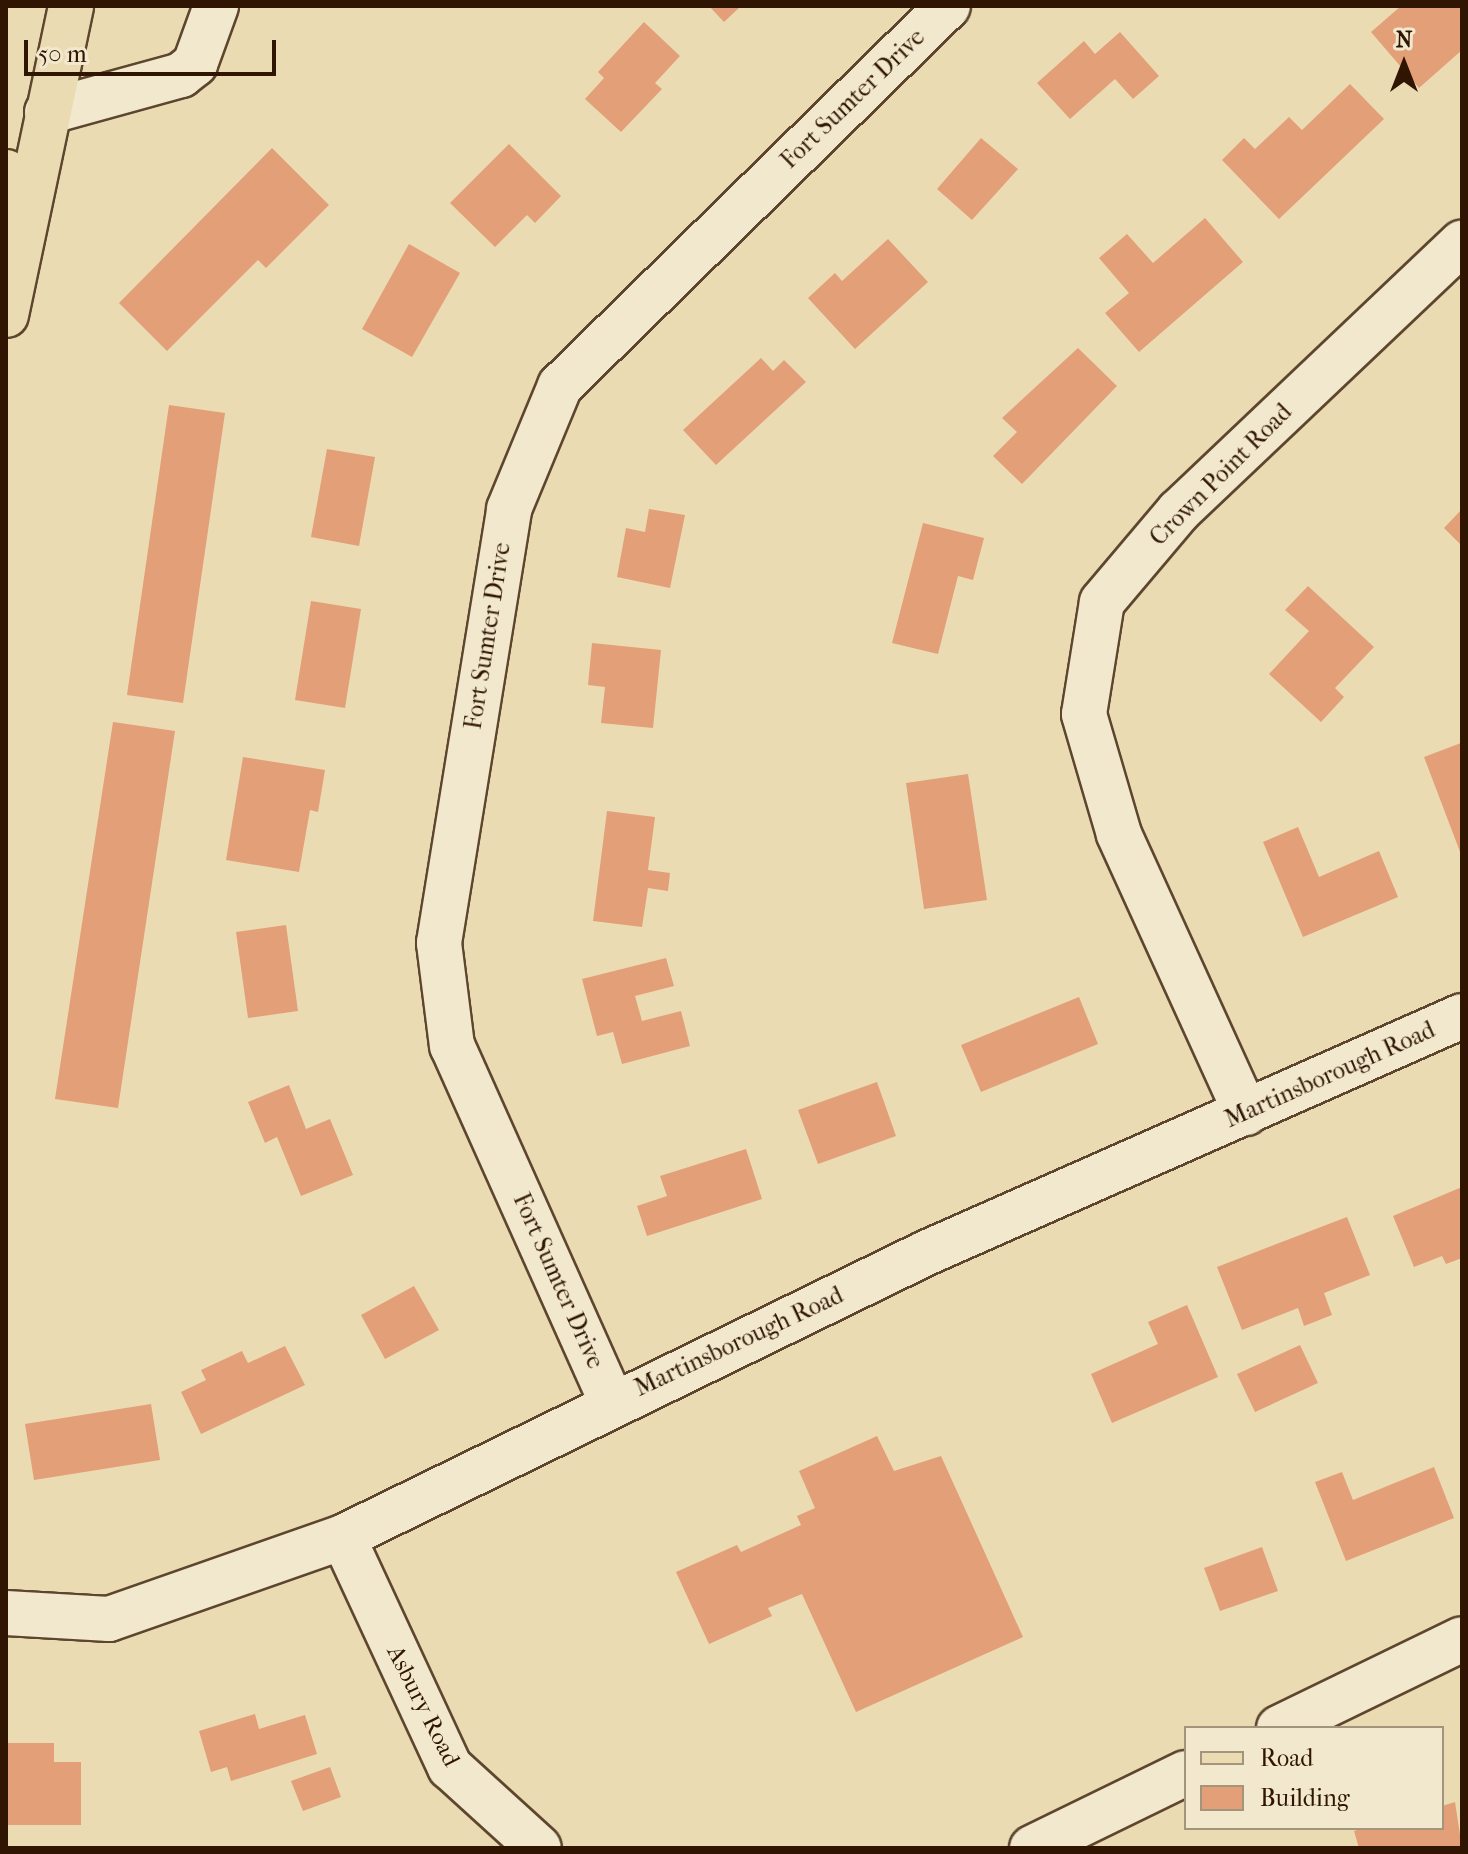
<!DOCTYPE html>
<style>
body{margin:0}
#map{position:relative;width:1468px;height:1854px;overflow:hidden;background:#eadbb3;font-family:"IM FELL French Canon",serif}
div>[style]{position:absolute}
.building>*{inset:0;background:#e39f78}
.roads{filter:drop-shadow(2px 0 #5e462e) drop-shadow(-2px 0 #5e462e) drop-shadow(0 2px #5e462e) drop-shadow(0 -2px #5e462e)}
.minor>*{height:44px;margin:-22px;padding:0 22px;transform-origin:22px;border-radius:22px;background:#f1e8ce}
.major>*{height:44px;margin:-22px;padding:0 22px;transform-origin:22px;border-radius:22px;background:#eadbb3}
.highway>*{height:44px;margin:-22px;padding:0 22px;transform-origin:22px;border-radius:22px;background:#eadbb3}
span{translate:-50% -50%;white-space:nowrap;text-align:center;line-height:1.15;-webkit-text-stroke:6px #f1e8ce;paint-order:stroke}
.street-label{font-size:24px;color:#2f1502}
.frame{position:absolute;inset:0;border:8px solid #2f1502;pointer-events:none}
.legend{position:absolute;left:1184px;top:1726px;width:260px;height:104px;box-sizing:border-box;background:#f1e8ce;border:2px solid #a3947c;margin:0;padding:10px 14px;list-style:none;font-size:24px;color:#2f1502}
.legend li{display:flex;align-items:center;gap:16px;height:40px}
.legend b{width:40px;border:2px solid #a3947c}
.north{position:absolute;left:1364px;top:24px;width:80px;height:80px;-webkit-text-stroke:6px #f1e8ce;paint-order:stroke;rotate:0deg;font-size:22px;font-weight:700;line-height:32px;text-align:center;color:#2f1502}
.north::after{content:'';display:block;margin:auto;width:28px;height:36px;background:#2f1502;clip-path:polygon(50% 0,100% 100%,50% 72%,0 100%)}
.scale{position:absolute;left:24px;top:40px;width:252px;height:36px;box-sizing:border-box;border:4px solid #2f1502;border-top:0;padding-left:10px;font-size:24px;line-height:28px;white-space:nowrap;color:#2f1502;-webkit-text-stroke:6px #f1e8ce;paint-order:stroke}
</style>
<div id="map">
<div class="building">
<div style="clip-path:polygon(709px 6px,741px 6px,724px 22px)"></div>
<div style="clip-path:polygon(1401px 6px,1462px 6px,1462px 50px,1419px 88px,1371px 32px)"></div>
<div style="clip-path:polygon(644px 22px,680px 56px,655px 83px,662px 89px,621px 132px,585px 99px,604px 78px,598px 72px)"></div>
<div style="clip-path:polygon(1120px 32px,1159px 76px,1133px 99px,1115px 79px,1070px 119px,1037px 83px,1084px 41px,1095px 54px)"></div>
<div style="clip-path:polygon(1350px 84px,1384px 119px,1279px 219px,1222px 160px,1244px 138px,1255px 149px,1289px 117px,1302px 130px)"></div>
<div style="clip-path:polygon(981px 138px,1018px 169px,972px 220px,937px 189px)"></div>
<div style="clip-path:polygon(509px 144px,561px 196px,535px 223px,527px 215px,495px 247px,450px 203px)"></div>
<div style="clip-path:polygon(272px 148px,329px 205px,266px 268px,258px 260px,167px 351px,119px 303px)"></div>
<div style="clip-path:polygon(1205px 218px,1243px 262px,1139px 352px,1105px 313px,1129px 293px,1099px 258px,1127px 234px,1153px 263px)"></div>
<div style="clip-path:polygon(888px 239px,928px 282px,855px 349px,808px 298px,835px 273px,842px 281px)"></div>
<div style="clip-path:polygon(409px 244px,460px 273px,412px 357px,362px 329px)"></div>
<div style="clip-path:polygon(1078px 348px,1117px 386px,1022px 484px,993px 456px,1017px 432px,1002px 418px)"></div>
<div style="clip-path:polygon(761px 358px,773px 371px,784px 360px,806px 382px,716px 465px,683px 430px)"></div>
<div style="clip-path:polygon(169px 405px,225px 413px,183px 703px,127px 695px)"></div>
<div style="clip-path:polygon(327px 449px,375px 457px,359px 546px,311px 537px)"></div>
<div style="clip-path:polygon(649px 509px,685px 515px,670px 588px,617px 577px,626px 528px,645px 532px)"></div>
<div style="clip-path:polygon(1462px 509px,1462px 546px,1444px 528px)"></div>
<div style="clip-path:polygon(923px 523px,984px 538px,973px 580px,958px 576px,938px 654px,892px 643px)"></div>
<div style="clip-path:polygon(1308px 586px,1374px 647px,1335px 688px,1344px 697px,1321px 722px,1269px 674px,1309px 631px,1285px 610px)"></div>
<div style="clip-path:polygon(311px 601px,361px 609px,345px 708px,295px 700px)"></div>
<div style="clip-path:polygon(592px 643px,661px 650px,653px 728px,601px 723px,605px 687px,588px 685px)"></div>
<div style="clip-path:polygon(113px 722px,175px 731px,118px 1108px,55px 1099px)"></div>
<div style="clip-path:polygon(1461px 743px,1462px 746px,1462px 857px,1424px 757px)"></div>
<div style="clip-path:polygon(243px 757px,325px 770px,318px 812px,310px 810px,299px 872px,226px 860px)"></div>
<div style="clip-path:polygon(968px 774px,987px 900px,924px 909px,906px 783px)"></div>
<div style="clip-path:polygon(607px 811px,655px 817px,648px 870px,670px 873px,668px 891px,648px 888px,642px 927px,593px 921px)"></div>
<div style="clip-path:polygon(1298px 827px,1319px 877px,1379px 851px,1398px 897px,1303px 937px,1263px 842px)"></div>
<div style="clip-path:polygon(286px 925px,298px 1011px,248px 1018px,236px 932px)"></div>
<div style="clip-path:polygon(666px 958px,674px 986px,635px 996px,642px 1021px,681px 1011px,690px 1046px,622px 1064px,613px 1032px,597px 1036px,582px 979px)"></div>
<div style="clip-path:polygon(1079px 997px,1098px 1044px,981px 1092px,961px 1045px)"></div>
<div style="clip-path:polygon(877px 1082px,896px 1136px,818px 1164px,798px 1110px)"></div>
<div style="clip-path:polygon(289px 1085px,306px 1129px,330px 1119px,353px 1175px,301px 1196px,277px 1137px,265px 1143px,248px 1102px)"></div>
<div style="clip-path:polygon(746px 1149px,762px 1199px,647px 1236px,637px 1206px,667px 1196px,660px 1176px)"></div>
<div style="clip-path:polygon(1462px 1187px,1462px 1258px,1446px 1264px,1442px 1256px,1414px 1267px,1393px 1216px)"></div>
<div style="clip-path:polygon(1347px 1217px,1370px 1275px,1324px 1293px,1332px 1315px,1304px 1326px,1298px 1308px,1242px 1330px,1217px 1267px)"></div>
<div style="clip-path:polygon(414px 1286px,439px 1330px,385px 1359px,361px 1315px)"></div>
<div style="clip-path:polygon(1187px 1305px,1218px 1377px,1112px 1423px,1091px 1374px,1158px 1344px,1148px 1322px)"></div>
<div style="clip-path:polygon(1300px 1345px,1318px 1383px,1255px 1412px,1237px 1374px)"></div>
<div style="clip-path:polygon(285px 1346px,305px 1385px,201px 1434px,181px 1392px,206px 1380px,201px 1370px,242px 1351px,248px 1363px)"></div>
<div style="clip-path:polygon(151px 1404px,160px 1460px,34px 1480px,25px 1424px)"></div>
<div style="clip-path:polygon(877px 1436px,894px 1471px,941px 1456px,1023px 1637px,856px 1712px,802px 1594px,768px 1608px,772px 1616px,709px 1644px,676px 1572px,737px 1545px,741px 1552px,801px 1525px,797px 1516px,815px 1508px,799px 1471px)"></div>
<div style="clip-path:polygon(1434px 1467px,1454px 1518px,1346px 1561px,1315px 1482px,1342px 1472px,1353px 1500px)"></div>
<div style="clip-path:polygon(1262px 1547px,1278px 1591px,1220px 1611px,1204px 1568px)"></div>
<div style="clip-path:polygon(255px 1714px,259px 1729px,305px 1715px,317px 1754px,231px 1781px,227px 1767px,211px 1772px,199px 1731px)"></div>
<div style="clip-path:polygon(6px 1743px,54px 1743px,54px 1762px,81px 1762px,81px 1825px,6px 1825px)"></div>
<div style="clip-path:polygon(330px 1767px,341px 1797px,303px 1811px,291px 1781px)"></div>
<div style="clip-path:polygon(1455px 1802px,1462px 1848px,1359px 1848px,1354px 1831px,1364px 1828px,1442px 1828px,1442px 1806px)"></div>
</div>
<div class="roads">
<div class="minor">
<div style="left:47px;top:112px;width:139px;rotate:-15.4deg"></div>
<div style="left:181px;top:75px;width:18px;rotate:-38deg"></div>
<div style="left:195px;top:64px;width:62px;rotate:-70.1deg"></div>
<div style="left:1246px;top:1113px;width:307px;rotate:-114.5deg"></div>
<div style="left:1119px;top:834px;width:125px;rotate:-106.3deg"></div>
<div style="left:1084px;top:714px;width:113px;rotate:-80.9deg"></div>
<div style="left:1102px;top:602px;width:119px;rotate:-49.8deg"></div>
<div style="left:1179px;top:511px;width:390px;rotate:-43.5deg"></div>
<div style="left:612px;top:1403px;width:391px;rotate:-114.1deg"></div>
<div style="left:452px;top:1046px;width:104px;rotate:-97.2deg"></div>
<div style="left:439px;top:943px;width:440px;rotate:-80.8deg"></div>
<div style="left:509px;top:509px;width:133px;rotate:-67.5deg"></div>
<div style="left:560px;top:386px;width:543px;rotate:-44.4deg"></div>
<div style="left:343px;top:1537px;width:254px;rotate:65.1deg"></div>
<div style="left:450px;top:1767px;width:120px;rotate:42.3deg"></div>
<div style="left:6px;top:1613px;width:103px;rotate:3.3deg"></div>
<div style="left:109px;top:1619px;width:248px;rotate:-19.3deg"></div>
<div style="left:343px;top:1537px;width:648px;rotate:-25.97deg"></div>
<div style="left:926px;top:1253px;width:586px;rotate:-23.85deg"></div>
<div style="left:1279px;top:1728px;width:203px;rotate:-25.9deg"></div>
<div style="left:1032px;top:1848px;width:171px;rotate:-26deg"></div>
</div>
<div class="major">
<div style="left:6px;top:315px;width:316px;rotate:-78.1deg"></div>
</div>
<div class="highway">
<div style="left:6px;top:172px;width:35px;rotate:49deg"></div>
</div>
</div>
<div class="street-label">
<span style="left:853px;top:99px;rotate:-44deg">Fort Sumter Drive</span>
<span style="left:1221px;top:475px;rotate:-45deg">Crown Point Road</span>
<span style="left:488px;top:636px;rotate:-81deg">Fort Sumter Drive</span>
<span style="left:1330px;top:1075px;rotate:-24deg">Martinsborough Road</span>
<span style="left:558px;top:1281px;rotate:66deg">Fort Sumter Drive</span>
<span style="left:739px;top:1342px;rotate:-25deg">Martinsborough Road</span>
<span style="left:423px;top:1706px;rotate:63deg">Asbury Road</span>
</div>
<div class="frame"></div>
<ul class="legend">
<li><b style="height:10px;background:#eadbb3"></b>Road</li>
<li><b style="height:22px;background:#e39f78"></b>Building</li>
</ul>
<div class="north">N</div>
<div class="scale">50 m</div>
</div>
